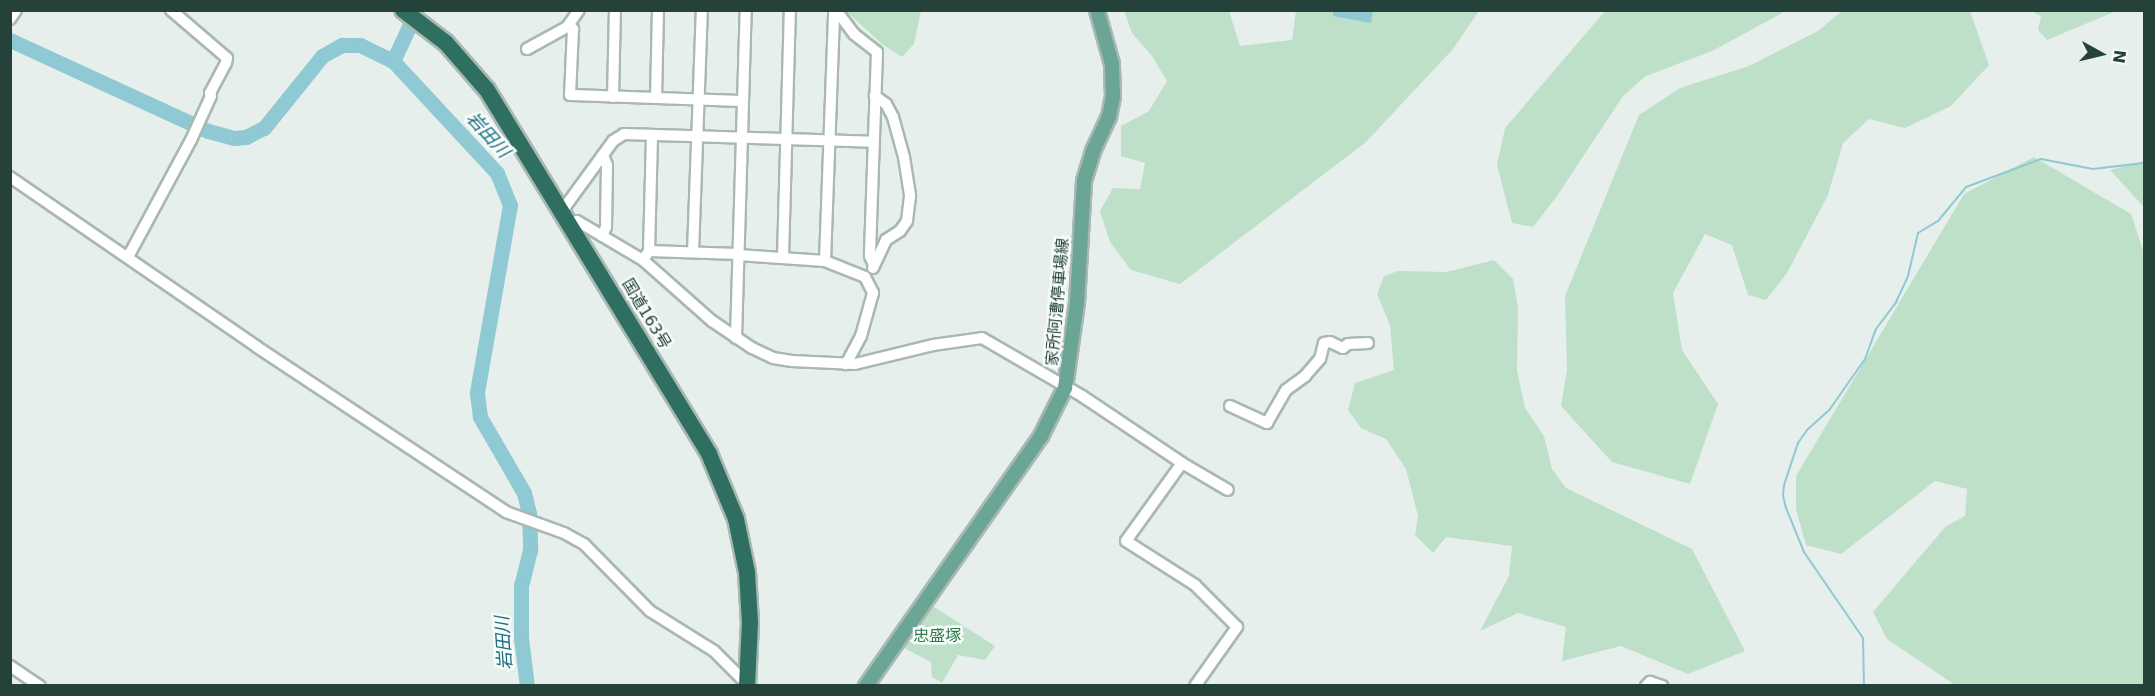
<!DOCTYPE html>
<meta charset="utf-8">
<style>
body{margin:0}
#map{position:relative;width:2155px;height:696px;overflow:hidden;background:#e6efeb;font-family:"DejaVu Sans","Noto Sans JP",sans-serif}
div>[style]{position:absolute}
.green>*{inset:0;background:#bfe0c8}
.water>*{inset:0;background:#8ec9d4}
.stream>*{height:2px;margin:-1px;padding:0 1px;transform-origin:1px;border-radius:1px;background:#8ec9d4}
.river>*{height:15px;margin:-7.5px;padding:0 7.5px;transform-origin:7.5px;border-radius:7.5px;background:#8ec9d4}
.roads{filter:drop-shadow(2px 0 #a8b8b2) drop-shadow(-2px 0 #a8b8b2) drop-shadow(0 2px #a8b8b2) drop-shadow(0 -2px #a8b8b2)}
.minor>*{height:10px;margin:-5px;padding:0 5px;transform-origin:5px;border-radius:5px;background:#fff}
.major>*{height:14px;margin:-7px;padding:0 7px;transform-origin:7px;border-radius:7px;background:#6aa596}
.highway>*{height:16px;margin:-8px;padding:0 8px;transform-origin:8px;border-radius:8px;background:#2f6f62}
span{translate:-50% -50%;white-space:nowrap;text-align:center;line-height:1.15;-webkit-text-stroke:5px #f7fbf9;paint-order:stroke}
.street-label{font-size:16px;color:#24423a}
.park-label{font-size:16px;color:#2d7a4b}
.water-label{font-size:18px;color:#1c6f80;font-style:italic}
.frame{position:absolute;inset:0;border:12px solid #24423a;pointer-events:none}
.north{position:absolute;left:2071px;top:24px;width:60px;height:60px;-webkit-text-stroke:4px #f7fbf9;paint-order:stroke;rotate:98deg;font-size:16px;font-weight:700;line-height:24px;text-align:center;color:#24423a}
.north::after{content:'';display:block;margin:auto;width:21px;height:27px;background:#24423a;clip-path:polygon(50% 0,100% 100%,50% 72%,0 100%)}
</style>
<div id="map">
<div class="green">
<div style="clip-path:polygon(846px 11px,921px 11px,914px 44px,902px 57px,882px 44px)"></div>
<div style="clip-path:polygon(1124px 11px,1229px 11px,1240px 46px,1292px 40px,1296px 11px,1479px 11px,1453px 49px,1366px 142px,1180px 284px,1131px 270px,1110px 242px,1100px 211px,1113px 188px,1140px 189px,1145px 163px,1121px 156px,1121px 126px,1149px 111px,1167px 81px,1152px 56px,1132px 33px)"></div>
<div style="clip-path:polygon(1605px 11px,1786px 11px,1712px 51px,1646px 76px,1623px 96px,1557px 196px,1533px 227px,1512px 223px,1497px 165px,1505px 128px)"></div>
<div style="clip-path:polygon(1842px 11px,1970px 11px,1989px 65px,1951px 106px,1905px 128px,1869px 119px,1843px 143px,1828px 195px,1787px 273px,1766px 300px,1748px 295px,1732px 245px,1705px 234px,1673px 293px,1682px 350px,1718px 404px,1690px 484px,1612px 462px,1561px 406px,1567px 369px,1565px 296px,1639px 115px,1680px 88px,1749px 66px,1818px 31px)"></div>
<div style="clip-path:polygon(2031px 11px,2116px 11px,2047px 40px,2038px 30px,2041px 16px)"></div>
<div style="clip-path:polygon(2034px 157px,2131px 214px,2144px 253px,2144px 685px,1955px 685px,1887px 639px,1873px 612px,1946px 526px,1965px 516px,1967px 489px,1935px 481px,1841px 554px,1806px 545px,1796px 509px,1796px 476px,1964px 194px)"></div>
<div style="clip-path:polygon(2144px 161px,2144px 206px,2143px 206px,2110px 170px)"></div>
<div style="clip-path:polygon(1494px 260px,1513px 279px,1518px 307px,1517px 370px,1525px 408px,1544px 436px,1552px 469px,1566px 488px,1692px 549px,1745px 651px,1688px 674px,1621px 646px,1562px 661px,1566px 627px,1518px 613px,1480px 631px,1509px 576px,1512px 546px,1446px 537px,1433px 553px,1415px 535px,1418px 516px,1406px 469px,1386px 439px,1361px 428px,1348px 410px,1355px 383px,1394px 370px,1390px 325px,1377px 294px,1384px 276px,1398px 271px,1446px 272px)"></div>
<div style="clip-path:polygon(928px 603px,995px 646px,985px 660px,958px 655px,942px 683px,932px 677px,931px 662px,898px 645px)"></div>
</div>
<div class="water">
<div style="clip-path:polygon(1333px 11px,1373px 11px,1371px 23px,1333px 16px)"></div>
</div>
<div class="stream">
<div style="left:1864px;top:686px;width:48px;rotate:-91.2deg"></div>
<div style="left:1863px;top:638px;width:104px;rotate:-124.5deg"></div>
<div style="left:1804px;top:552px;width:48px;rotate:-112.2deg"></div>
<div style="left:1786px;top:508px;width:12px;rotate:-104deg"></div>
<div style="left:1783px;top:496px;width:11px;rotate:-85deg"></div>
<div style="left:1784px;top:485px;width:44px;rotate:-71.6deg"></div>
<div style="left:1798px;top:443px;width:16px;rotate:-55deg"></div>
<div style="left:1807px;top:430px;width:31px;rotate:-42deg"></div>
<div style="left:1830px;top:409px;width:61px;rotate:-55deg"></div>
<div style="left:1865px;top:359px;width:32px;rotate:-70deg"></div>
<div style="left:1876px;top:329px;width:34px;rotate:-53deg"></div>
<div style="left:1896px;top:302px;width:29px;rotate:-65deg"></div>
<div style="left:1908px;top:276px;width:44px;rotate:-76.9deg"></div>
<div style="left:1918px;top:233px;width:23px;rotate:-31deg"></div>
<div style="left:1938px;top:221px;width:44px;rotate:-50.5deg"></div>
<div style="left:1966px;top:187px;width:80px;rotate:-20.5deg"></div>
<div style="left:2041px;top:159px;width:53px;rotate:10.9deg"></div>
<div style="left:2093px;top:169px;width:51px;rotate:-6.7deg"></div>
</div>
<div class="river">
<div style="left:10px;top:40px;width:218px;rotate:24.7deg"></div>
<div style="left:208px;top:131px;width:27px;rotate:15deg"></div>
<div style="left:234px;top:138px;width:12px;rotate:-5deg"></div>
<div style="left:246px;top:137px;width:20px;rotate:-27deg"></div>
<div style="left:264px;top:128px;width:92px;rotate:-51.1deg"></div>
<div style="left:322px;top:56px;width:23px;rotate:-29deg"></div>
<div style="left:342px;top:45px;width:18px"></div>
<div style="left:360px;top:45px;width:37px;rotate:26deg"></div>
<div style="left:393px;top:61px;width:153px;rotate:47.1deg"></div>
<div style="left:497px;top:173px;width:35px;rotate:68deg"></div>
<div style="left:510px;top:205px;width:191px;rotate:100deg"></div>
<div style="left:477px;top:393px;width:24px;rotate:83deg"></div>
<div style="left:480px;top:417px;width:88px;rotate:59.9deg"></div>
<div style="left:524px;top:493px;width:21px;rotate:76deg"></div>
<div style="left:529px;top:513px;width:37px;rotate:88deg"></div>
<div style="left:530px;top:550px;width:36px;rotate:104deg"></div>
<div style="left:521px;top:585px;width:53px;rotate:90deg"></div>
<div style="left:521px;top:638px;width:48px;rotate:82.9deg"></div>
<div style="left:393px;top:61px;width:40px;rotate:-65deg"></div>
<div style="left:410px;top:25px;width:15px;rotate:-82deg"></div>
</div>
<div class="roads">
<div class="minor">
<div style="left:836px;top:10px;width:30px;rotate:53deg"></div>
<div style="left:854px;top:34px;width:29px;rotate:38deg"></div>
<div style="left:877px;top:52px;width:204px;rotate:92deg"></div>
<div style="left:870px;top:256px;width:10px;rotate:66deg"></div>
<div style="left:10px;top:19px;width:11px;rotate:-56deg"></div>
<div style="left:569px;top:25px;width:6px;rotate:45deg"></div>
<div style="left:573px;top:29px;width:66px;rotate:92.6deg"></div>
<div style="left:570px;top:95px;width:173px;rotate:2deg"></div>
<div style="left:527px;top:49px;width:46px;rotate:-28.8deg"></div>
<div style="left:567px;top:27px;width:21px;rotate:-55deg"></div>
<div style="left:613px;top:97px;width:87px;rotate:-88.7deg"></div>
<div style="left:656px;top:98px;width:88px;rotate:-88.7deg"></div>
<div style="left:10px;top:177px;width:300px;rotate:34.5deg"></div>
<div style="left:257px;top:347px;width:299px;rotate:33.5deg"></div>
<div style="left:506px;top:512px;width:62px;rotate:19.9deg"></div>
<div style="left:564px;top:533px;width:23px;rotate:29deg"></div>
<div style="left:584px;top:544px;width:94px;rotate:45.4deg"></div>
<div style="left:650px;top:611px;width:75px;rotate:32deg"></div>
<div style="left:714px;top:651px;width:38px;rotate:45deg"></div>
<div style="left:741px;top:678px;width:6px;rotate:18deg"></div>
<div style="left:562px;top:211px;width:87px;rotate:-53.9deg"></div>
<div style="left:613px;top:141px;width:13px;rotate:-32deg"></div>
<div style="left:624px;top:134px;width:249px;rotate:1.8deg"></div>
<div style="left:570px;top:223px;width:7px;rotate:-16deg"></div>
<div style="left:577px;top:221px;width:77px;rotate:30.6deg"></div>
<div style="left:643px;top:260px;width:92px;rotate:41.5deg"></div>
<div style="left:712px;top:321px;width:48px;rotate:34deg"></div>
<div style="left:752px;top:348px;width:23px;rotate:25deg"></div>
<div style="left:773px;top:358px;width:19px;rotate:9deg"></div>
<div style="left:792px;top:361px;width:63px;rotate:2.7deg"></div>
<div style="left:855px;top:364px;width:80px;rotate:-13.7deg"></div>
<div style="left:933px;top:345px;width:49px;rotate:-8.1deg"></div>
<div style="left:982px;top:338px;width:116px;rotate:30.1deg"></div>
<div style="left:1082px;top:396px;width:120px;rotate:33.8deg"></div>
<div style="left:1182px;top:463px;width:53px;rotate:30.4deg"></div>
<div style="left:602px;top:236px;width:10px;rotate:-66deg"></div>
<div style="left:606px;top:227px;width:62px;rotate:-89.1deg"></div>
<div style="left:607px;top:165px;width:11px;rotate:-112deg"></div>
<div style="left:649px;top:251px;width:89px;rotate:1.9deg"></div>
<div style="left:693px;top:252px;width:242px;rotate:-87.9deg"></div>
<div style="left:738px;top:255px;width:87px;rotate:3.9deg"></div>
<div style="left:825px;top:261px;width:43px;rotate:21.8deg"></div>
<div style="left:865px;top:277px;width:18px;rotate:63deg"></div>
<div style="left:873px;top:293px;width:45px;rotate:105.6deg"></div>
<div style="left:861px;top:336px;width:32px;rotate:118deg"></div>
<div style="left:128px;top:257px;width:133px;rotate:-61.7deg"></div>
<div style="left:191px;top:140px;width:48px;rotate:-65.6deg"></div>
<div style="left:211px;top:96px;width:3px;rotate:-108deg"></div>
<div style="left:210px;top:93px;width:34px;rotate:-62deg"></div>
<div style="left:226px;top:63px;width:5px;rotate:-79deg"></div>
<div style="left:227px;top:58px;width:74px;rotate:-139.4deg"></div>
<div style="left:783px;top:257px;width:247px;rotate:-88.4deg"></div>
<div style="left:643px;top:260px;width:11px;rotate:-56deg"></div>
<div style="left:649px;top:251px;width:116px;rotate:-88.5deg"></div>
<div style="left:825px;top:261px;width:251px;rotate:-87.9deg"></div>
<div style="left:873px;top:268px;width:31px;rotate:-65deg"></div>
<div style="left:886px;top:240px;width:17px;rotate:-33deg"></div>
<div style="left:900px;top:231px;width:12px;rotate:-55deg"></div>
<div style="left:907px;top:221px;width:26px;rotate:-83deg"></div>
<div style="left:910px;top:195px;width:38px;rotate:-99deg"></div>
<div style="left:904px;top:157px;width:41px;rotate:-105.4deg"></div>
<div style="left:893px;top:117px;width:15px;rotate:-118deg"></div>
<div style="left:886px;top:104px;width:14px;rotate:-144deg"></div>
<div style="left:736px;top:338px;width:328px;rotate:-88.3deg"></div>
<div style="left:1230px;top:406px;width:41px;rotate:24.7deg"></div>
<div style="left:1267px;top:423px;width:38px;rotate:-60deg"></div>
<div style="left:1286px;top:390px;width:24px;rotate:-36deg"></div>
<div style="left:1305px;top:376px;width:23px;rotate:-49deg"></div>
<div style="left:1320px;top:359px;width:16px;rotate:-76deg"></div>
<div style="left:1324px;top:343px;width:6px;rotate:-9deg"></div>
<div style="left:1330px;top:342px;width:14px;rotate:25deg"></div>
<div style="left:1343px;top:348px;width:6px;rotate:-39deg"></div>
<div style="left:1348px;top:344px;width:20px;rotate:-3deg"></div>
<div style="left:1182px;top:463px;width:96px;rotate:125.7deg"></div>
<div style="left:1126px;top:541px;width:82px;rotate:32.5deg"></div>
<div style="left:1195px;top:585px;width:59px;rotate:45deg"></div>
<div style="left:1237px;top:627px;width:72px;rotate:125.4deg"></div>
<div style="left:10px;top:666px;width:36px;rotate:34deg"></div>
<div style="left:1646px;top:686px;width:6px;rotate:-45deg"></div>
<div style="left:1650px;top:682px;width:13px;rotate:18deg"></div>
</div>
<div class="major">
<div style="left:866px;top:686px;width:305px;rotate:-55deg"></div>
<div style="left:1041px;top:436px;width:54px;rotate:-63.4deg"></div>
<div style="left:1065px;top:388px;width:86px;rotate:-82deg"></div>
<div style="left:1077px;top:303px;width:122px;rotate:-86.7deg"></div>
<div style="left:1084px;top:181px;width:31px;rotate:-73deg"></div>
<div style="left:1093px;top:151px;width:38px;rotate:-65deg"></div>
<div style="left:1109px;top:117px;width:21px;rotate:-79deg"></div>
<div style="left:1113px;top:96px;width:32px;rotate:-92deg"></div>
<div style="left:1112px;top:64px;width:56px;rotate:-105.5deg"></div>
</div>
<div class="highway">
<div style="left:403px;top:10px;width:54px;rotate:37.5deg"></div>
<div style="left:446px;top:43px;width:62px;rotate:48.9deg"></div>
<div style="left:487px;top:90px;width:426px;rotate:58.6deg"></div>
<div style="left:709px;top:454px;width:70px;rotate:67.4deg"></div>
<div style="left:736px;top:519px;width:54px;rotate:78.3deg"></div>
<div style="left:747px;top:572px;width:50px;rotate:86.6deg"></div>
<div style="left:750px;top:622px;width:64px;rotate:92.7deg"></div>
</div>
</div>
<div class="street-label">
<span style="left:1058px;top:302px;rotate:-85deg">家所阿漕停車場線</span>
<span style="left:646px;top:314px;rotate:59deg">国道163号</span>
</div>
<div class="park-label">
<span style="left:937px;top:636px">忠盛塚</span>
</div>
<div class="water-label">
<span style="left:488px;top:135px;rotate:48deg">岩田川</span>
<span style="left:504px;top:643px;rotate:-94deg">岩田川</span>
</div>
<div class="frame"></div>
<div class="north">N</div>
</div>
